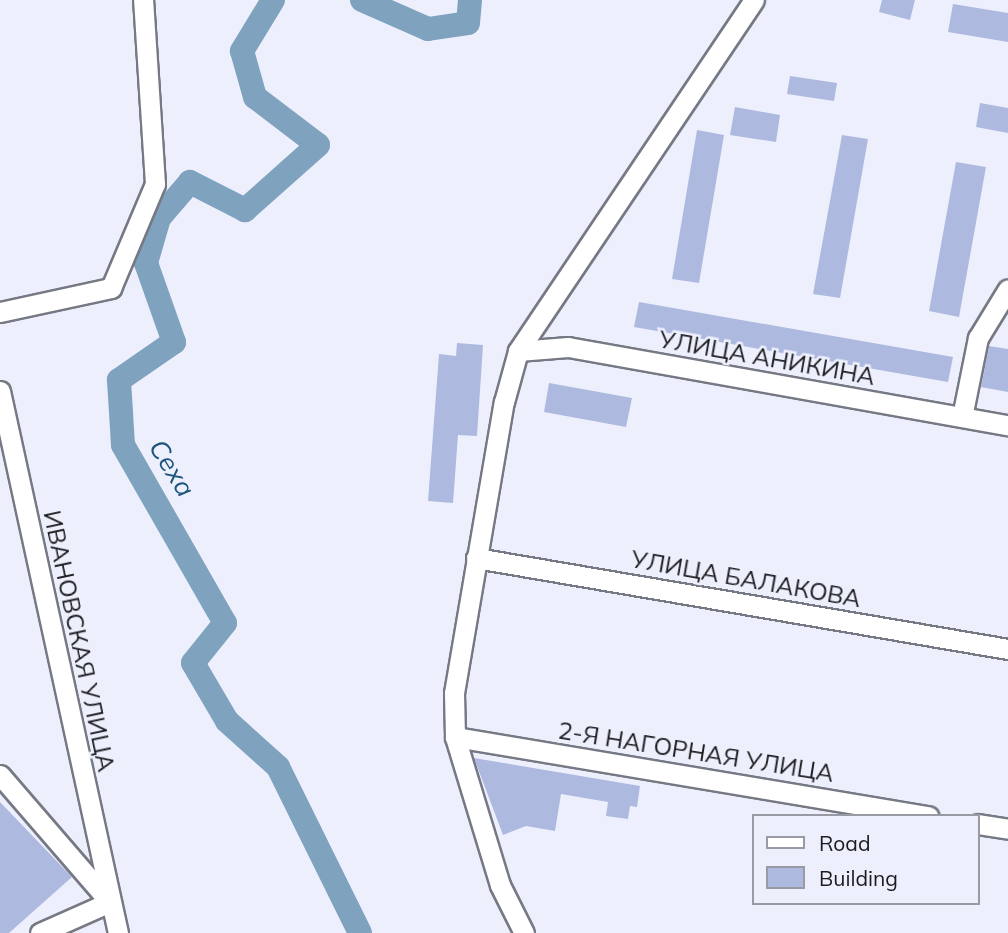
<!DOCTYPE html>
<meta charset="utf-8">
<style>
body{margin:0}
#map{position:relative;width:1008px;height:933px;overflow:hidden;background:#edf0fc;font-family:Mulish,sans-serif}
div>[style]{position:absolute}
.river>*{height:24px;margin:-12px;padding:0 12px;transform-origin:12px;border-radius:12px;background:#7fa2bf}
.building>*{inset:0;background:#aeb9e0}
.roads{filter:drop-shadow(2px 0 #767984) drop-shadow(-2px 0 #767984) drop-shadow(0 2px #767984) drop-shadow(0 -2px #767984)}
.minor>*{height:19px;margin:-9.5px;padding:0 9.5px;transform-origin:9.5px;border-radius:9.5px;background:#fff}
span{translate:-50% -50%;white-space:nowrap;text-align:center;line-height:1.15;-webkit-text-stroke:5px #edf0fc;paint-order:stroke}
.street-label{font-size:24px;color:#1b1c20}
.water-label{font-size:26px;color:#1d547c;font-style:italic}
.legend{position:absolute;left:752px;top:814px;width:228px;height:91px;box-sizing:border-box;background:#edf0fc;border:2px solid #999ba4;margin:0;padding:9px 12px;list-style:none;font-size:21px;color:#1b1c20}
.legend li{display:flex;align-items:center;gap:14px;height:35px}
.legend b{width:35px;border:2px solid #999ba4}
</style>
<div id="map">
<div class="river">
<div style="left:273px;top:0;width:60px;rotate:121.3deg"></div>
<div style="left:242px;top:51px;width:48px;rotate:74.2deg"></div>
<div style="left:255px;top:97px;width:79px;rotate:37.3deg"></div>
<div style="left:318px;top:145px;width:98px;rotate:138.3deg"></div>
<div style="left:245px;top:210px;width:62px;rotate:-153deg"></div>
<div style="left:190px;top:182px;width:48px;rotate:130.7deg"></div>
<div style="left:159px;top:218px;width:47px;rotate:106.1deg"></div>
<div style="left:146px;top:263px;width:84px;rotate:70.5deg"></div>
<div style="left:174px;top:342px;width:67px;rotate:145.4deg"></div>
<div style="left:119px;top:380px;width:65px;rotate:86.5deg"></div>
<div style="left:123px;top:445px;width:205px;rotate:60.2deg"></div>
<div style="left:225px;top:623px;width:51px;rotate:128.7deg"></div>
<div style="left:193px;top:663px;width:67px;rotate:59.6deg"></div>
<div style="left:227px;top:721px;width:69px;rotate:42deg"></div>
<div style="left:278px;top:767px;width:185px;rotate:63.7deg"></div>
<div style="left:362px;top:0;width:72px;rotate:23.7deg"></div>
<div style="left:428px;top:29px;width:40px;rotate:-8.5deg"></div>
<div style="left:468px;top:23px;width:23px;rotate:-85deg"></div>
</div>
<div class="building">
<div style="clip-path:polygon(882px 0,915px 0,910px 20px,879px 12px)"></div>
<div style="clip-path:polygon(953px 4px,1008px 13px,1008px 42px,948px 32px)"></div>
<div style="clip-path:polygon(790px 76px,837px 83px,834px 101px,787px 94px)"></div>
<div style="clip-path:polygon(980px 103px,1008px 108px,1008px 133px,976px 127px)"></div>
<div style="clip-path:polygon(735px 107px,780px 115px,776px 142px,730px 135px)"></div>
<div style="clip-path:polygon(697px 130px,724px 135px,699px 283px,672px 279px)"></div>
<div style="clip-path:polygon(842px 135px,868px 139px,840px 298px,813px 294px)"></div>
<div style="clip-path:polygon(956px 162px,986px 167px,959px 317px,929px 311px)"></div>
<div style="clip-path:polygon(639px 302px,953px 357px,948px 382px,634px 327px)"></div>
<div style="clip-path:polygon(457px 343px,483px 345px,477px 436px,458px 435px,453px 503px,428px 501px,439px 354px,456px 356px)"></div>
<div style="clip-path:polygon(989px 346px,1008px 349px,1008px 392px,981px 387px)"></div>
<div style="clip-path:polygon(549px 383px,632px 398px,626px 427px,544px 412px)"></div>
<div style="clip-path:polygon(474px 758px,640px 786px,637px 807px,630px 806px,628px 819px,606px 816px,608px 802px,561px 794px,555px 831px,526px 826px,503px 835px)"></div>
<div style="clip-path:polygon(0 802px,72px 877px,9px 933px,0 933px)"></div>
</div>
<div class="roads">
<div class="minor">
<div style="left:0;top:312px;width:114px;rotate:-12.2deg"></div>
<div style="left:111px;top:288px;width:113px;rotate:-67.1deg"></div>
<div style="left:155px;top:184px;width:184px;rotate:-93.7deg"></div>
<div style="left:518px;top:351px;width:50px;rotate:-4.6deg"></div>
<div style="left:568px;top:347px;width:447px;rotate:10.1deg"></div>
<div style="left:0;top:391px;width:555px;rotate:77.72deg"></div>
<div style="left:962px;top:417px;width:81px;rotate:-78.6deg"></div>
<div style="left:978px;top:338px;width:57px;rotate:-58.5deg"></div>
<div style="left:476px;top:558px;width:540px;rotate:9.71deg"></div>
<div style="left:455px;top:737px;width:480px;rotate:9.5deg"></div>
<div style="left:0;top:775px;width:164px;rotate:49.2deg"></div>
<div style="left:978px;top:824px;width:30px;rotate:9deg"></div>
<div style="left:40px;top:933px;width:77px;rotate:-23.9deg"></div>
<div style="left:524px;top:933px;width:54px;rotate:-116.6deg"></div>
<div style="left:500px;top:885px;width:155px;rotate:-106.9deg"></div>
<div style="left:455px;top:737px;width:44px;rotate:-91.3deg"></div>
<div style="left:454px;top:693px;width:295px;rotate:-80.3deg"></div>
<div style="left:504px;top:402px;width:53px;rotate:-74.6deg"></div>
<div style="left:518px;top:351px;width:423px;rotate:-56.1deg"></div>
</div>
</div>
<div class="street-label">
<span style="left:767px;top:358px;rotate:10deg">УЛИЦА АНИКИНА</span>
<span style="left:746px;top:579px;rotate:10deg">УЛИЦА БАЛАКОВА</span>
<span style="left:79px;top:641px;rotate:78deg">ИВАНОВСКАЯ УЛИЦА</span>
<span style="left:696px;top:752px;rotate:9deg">2-Я НАГОРНАЯ УЛИЦА</span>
</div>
<div class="water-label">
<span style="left:172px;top:468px;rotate:58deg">Сеха</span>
</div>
<ul class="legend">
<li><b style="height:9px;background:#fff"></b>Road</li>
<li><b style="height:19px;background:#aeb9e0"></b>Building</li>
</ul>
</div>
